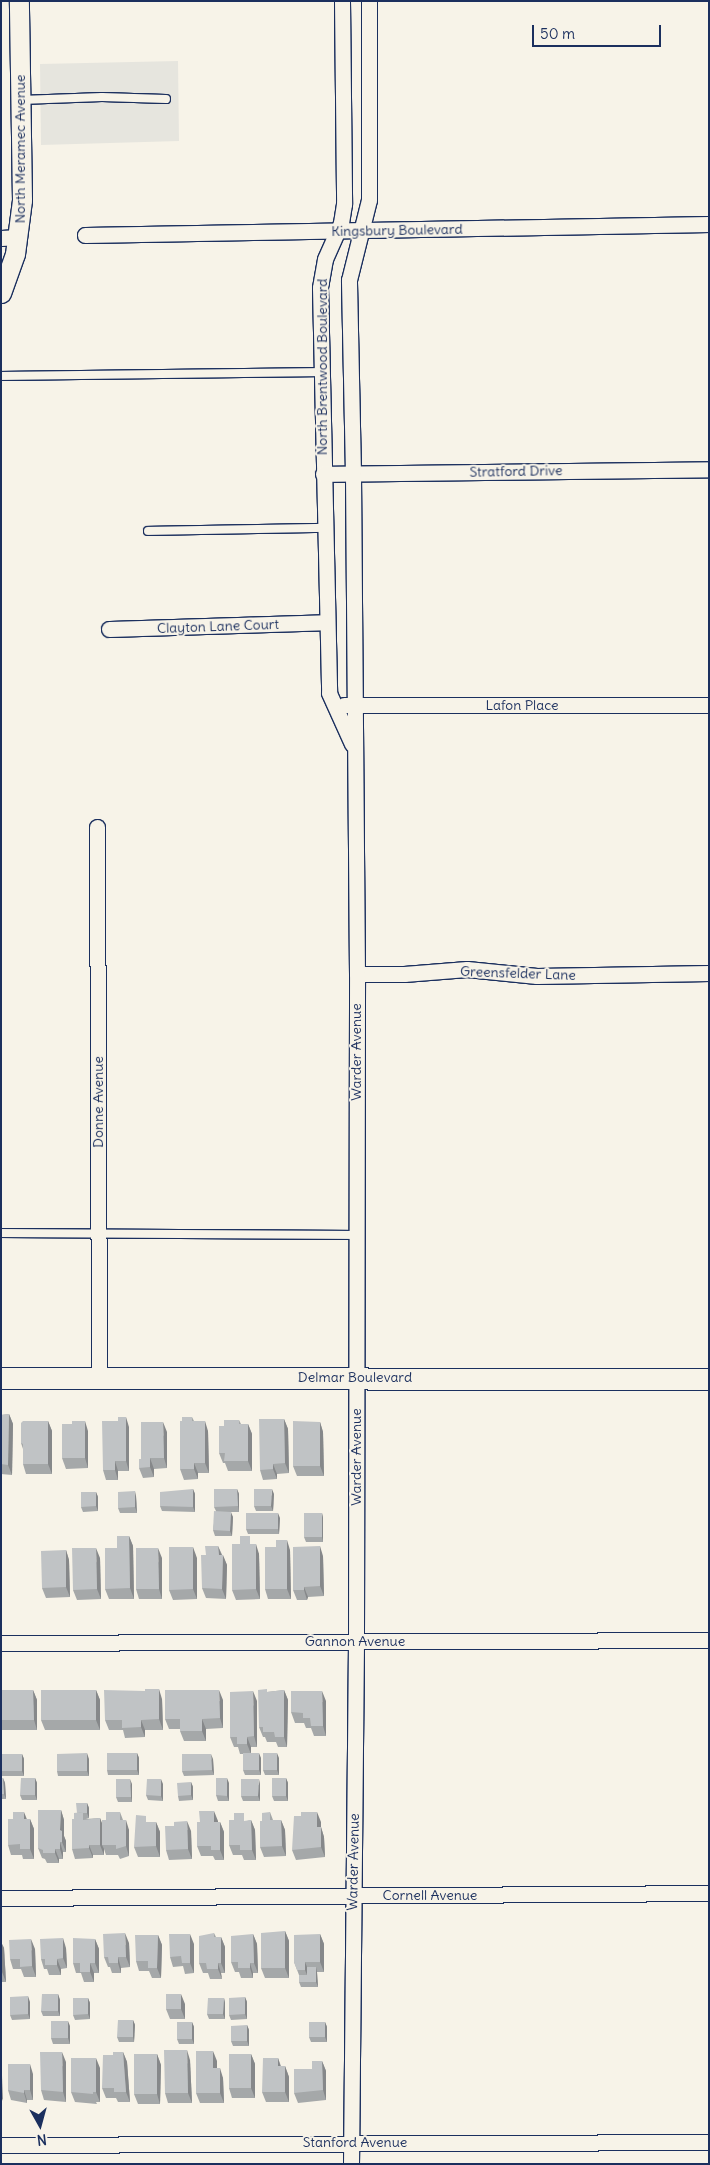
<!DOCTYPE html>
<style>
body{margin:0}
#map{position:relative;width:710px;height:2165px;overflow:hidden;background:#f7f3e8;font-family:Delius,sans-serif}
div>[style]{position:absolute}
.built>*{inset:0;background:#e6e5de}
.roads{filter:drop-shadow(1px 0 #1b2f5e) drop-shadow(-1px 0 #1b2f5e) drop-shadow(0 1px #1b2f5e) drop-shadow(0 -1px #1b2f5e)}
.service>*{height:8px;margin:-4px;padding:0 4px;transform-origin:4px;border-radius:4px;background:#f7f3e8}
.minor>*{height:15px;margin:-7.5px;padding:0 7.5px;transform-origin:7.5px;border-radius:7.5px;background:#f7f3e8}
.tertiary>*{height:19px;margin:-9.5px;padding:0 9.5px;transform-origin:9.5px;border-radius:9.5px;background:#f7f3e8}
.secondary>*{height:21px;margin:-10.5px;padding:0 10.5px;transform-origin:10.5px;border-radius:10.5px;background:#f7f3e8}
.wall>*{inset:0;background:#a5a8a9}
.shaded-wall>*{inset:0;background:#86888a}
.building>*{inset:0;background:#c0c3c5}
span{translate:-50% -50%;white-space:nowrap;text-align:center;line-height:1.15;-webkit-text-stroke:4px #f7f3e8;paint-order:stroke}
.street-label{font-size:14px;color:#1b2f5e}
.frame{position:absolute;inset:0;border:2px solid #1b2f5e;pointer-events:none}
.north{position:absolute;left:15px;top:2100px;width:50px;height:50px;-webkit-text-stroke:4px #f7f3e8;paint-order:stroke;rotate:173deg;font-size:14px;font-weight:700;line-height:20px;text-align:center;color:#1b2f5e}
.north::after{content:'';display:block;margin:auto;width:18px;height:22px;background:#1b2f5e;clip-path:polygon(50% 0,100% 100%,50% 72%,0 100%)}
.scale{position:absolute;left:532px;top:25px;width:129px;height:22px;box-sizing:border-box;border:2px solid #1b2f5e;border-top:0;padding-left:6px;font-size:15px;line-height:18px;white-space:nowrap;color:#1b2f5e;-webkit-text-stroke:4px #f7f3e8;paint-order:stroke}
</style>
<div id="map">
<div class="built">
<div style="clip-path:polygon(178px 61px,179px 141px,41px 145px,40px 64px)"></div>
</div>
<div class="roads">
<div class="service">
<div style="left:21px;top:100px;width:81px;rotate:-2.1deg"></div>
<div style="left:102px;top:97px;width:64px;rotate:1.8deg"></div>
<div style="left:1px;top:376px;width:321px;rotate:-0.7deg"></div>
<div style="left:148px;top:531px;width:177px;rotate:-1deg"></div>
<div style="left:1px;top:1233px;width:355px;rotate:0.3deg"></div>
</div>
<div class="minor">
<div style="left:342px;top:1px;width:203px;rotate:89.4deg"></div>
<div style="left:344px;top:204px;width:19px;rotate:99deg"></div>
<div style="left:341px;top:223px;width:39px;rotate:114deg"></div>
<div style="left:325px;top:259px;width:29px;rotate:100deg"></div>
<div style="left:320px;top:288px;width:405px;rotate:88.7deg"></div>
<div style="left:329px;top:693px;width:56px;rotate:65.7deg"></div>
<div style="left:85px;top:235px;width:624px;rotate:-1.01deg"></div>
<div style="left:1px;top:238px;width:18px;rotate:-3deg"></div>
<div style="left:323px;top:474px;width:386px;rotate:-0.7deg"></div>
<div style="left:109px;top:629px;width:217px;rotate:-1.8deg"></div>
<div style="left:344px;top:705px;width:365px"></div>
<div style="left:97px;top:827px;width:550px;rotate:89.79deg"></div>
<div style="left:357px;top:974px;width:47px"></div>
<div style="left:404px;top:974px;width:63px;rotate:-4.5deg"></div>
<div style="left:467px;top:969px;width:70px;rotate:5.7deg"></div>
<div style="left:537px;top:976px;width:172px;rotate:-1deg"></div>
<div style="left:1px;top:1643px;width:708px;rotate:-0.24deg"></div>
<div style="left:1px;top:1898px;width:708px;rotate:-0.4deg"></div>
<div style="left:1px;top:2145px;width:708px;rotate:-0.24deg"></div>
<div style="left:351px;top:2164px;width:523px;rotate:-89.45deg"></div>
<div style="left:356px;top:1641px;width:667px;rotate:-89.91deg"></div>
<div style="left:357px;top:974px;width:501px;rotate:-90.46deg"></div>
<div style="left:353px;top:473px;width:193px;rotate:-91.2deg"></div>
<div style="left:349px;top:280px;width:82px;rotate:-76deg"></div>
<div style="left:369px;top:200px;width:199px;rotate:-90deg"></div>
</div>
<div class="tertiary">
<div style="left:1px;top:293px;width:41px;rotate:-70.3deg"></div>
<div style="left:15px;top:254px;width:54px;rotate:-82.6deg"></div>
<div style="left:22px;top:200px;width:199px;rotate:-90.9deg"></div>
</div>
<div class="secondary">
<div style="left:1px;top:1378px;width:708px;rotate:0.08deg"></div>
</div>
</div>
<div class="wall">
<div style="clip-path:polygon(9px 1414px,13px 1424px,12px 1475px,1px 1474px,1px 1415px)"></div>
<div style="clip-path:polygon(192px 1417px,194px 1421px,208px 1431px,209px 1473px,198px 1473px,198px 1479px,184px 1480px,180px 1469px,182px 1421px)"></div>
<div style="clip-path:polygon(284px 1419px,288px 1429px,289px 1473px,277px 1474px,277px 1479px,263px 1480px,260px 1470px)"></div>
<div style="clip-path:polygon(239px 1420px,241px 1424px,248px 1424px,252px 1434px,252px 1471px,228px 1471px,225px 1463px,223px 1463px,219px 1453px,224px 1426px)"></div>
<div style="clip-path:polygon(48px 1421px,52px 1431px,52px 1474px,26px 1474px,23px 1464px,23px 1449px,21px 1443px)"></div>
<div style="clip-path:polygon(320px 1422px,323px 1432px,324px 1476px,297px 1476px,293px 1466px)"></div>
<div style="clip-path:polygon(129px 1427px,129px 1471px,118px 1471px,118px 1480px,106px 1480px,103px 1470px)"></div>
<div style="clip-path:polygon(88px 1431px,88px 1468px,66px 1469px,62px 1458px)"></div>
<div style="clip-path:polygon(167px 1432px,167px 1468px,154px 1469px,154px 1477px,143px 1478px,139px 1468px,141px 1459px)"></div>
<div style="clip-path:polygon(193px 1489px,195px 1494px,195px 1512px,162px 1511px,160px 1506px)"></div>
<div style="clip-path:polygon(237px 1489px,239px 1494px,239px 1512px,228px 1512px,233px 1517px,232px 1536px,215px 1536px,213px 1530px,216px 1511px,214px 1507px)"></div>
<div style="clip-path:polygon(96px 1492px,98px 1497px,98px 1511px,83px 1512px,81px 1507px)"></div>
<div style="clip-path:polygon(274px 1494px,273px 1511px,256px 1511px,254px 1506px)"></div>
<div style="clip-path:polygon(136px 1496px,137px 1513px,120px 1513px,118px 1508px)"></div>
<div style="clip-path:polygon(322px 1513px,323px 1518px,323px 1542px,306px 1542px,304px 1537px)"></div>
<div style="clip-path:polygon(280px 1518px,279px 1534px,248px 1534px,246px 1529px)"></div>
<div style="clip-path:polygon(129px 1536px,133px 1546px,134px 1599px,109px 1599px,105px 1589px,117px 1548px)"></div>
<div style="clip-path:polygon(253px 1544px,259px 1554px,260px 1599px,236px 1600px,232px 1590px)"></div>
<div style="clip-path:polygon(218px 1546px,227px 1565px,226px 1599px,206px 1598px,202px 1588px,206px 1555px)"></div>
<div style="clip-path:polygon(276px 1547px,290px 1550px,291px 1599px,268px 1599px,265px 1589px)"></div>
<div style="clip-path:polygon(66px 1550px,69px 1560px,70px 1597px,46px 1598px,42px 1588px)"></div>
<div style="clip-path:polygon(323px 1556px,324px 1596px,308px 1597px,307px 1600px,297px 1600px,293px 1590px)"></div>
<div style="clip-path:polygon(100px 1558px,101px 1599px,77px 1600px,73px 1590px)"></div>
<div style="clip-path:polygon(162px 1558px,162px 1599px,139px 1599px,136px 1589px)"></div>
<div style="clip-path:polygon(197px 1558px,197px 1599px,173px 1600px,169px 1590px)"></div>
<div style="clip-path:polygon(267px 1689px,267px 1692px,284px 1690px,288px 1700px,287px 1747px,278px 1747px,276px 1742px,267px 1742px,265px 1737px,263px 1737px,259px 1727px)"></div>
<div style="clip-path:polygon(1px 1690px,33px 1690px,37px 1700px,37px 1730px,1px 1730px)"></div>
<div style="clip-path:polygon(96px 1690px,100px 1700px,100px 1730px,45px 1730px,41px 1720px)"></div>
<div style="clip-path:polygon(162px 1699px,163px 1730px,145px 1730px,145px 1737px,125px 1738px,123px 1730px,109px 1730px,105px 1720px)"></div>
<div style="clip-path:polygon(223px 1700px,223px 1728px,206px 1729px,206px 1741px,184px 1741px,180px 1731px,180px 1729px,169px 1729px,165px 1719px)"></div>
<div style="clip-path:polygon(257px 1701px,257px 1747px,251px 1747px,251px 1753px,261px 1758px,261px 1775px,245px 1775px,243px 1770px,243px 1754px,240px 1754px,238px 1747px,234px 1747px,230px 1737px)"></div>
<div style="clip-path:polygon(326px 1701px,326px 1736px,314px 1736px,311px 1728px,306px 1728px,304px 1723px,295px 1723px,291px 1712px)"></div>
<div style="clip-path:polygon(137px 1753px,139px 1758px,139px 1775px,108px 1775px,107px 1770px)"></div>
<div style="clip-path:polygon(1px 1754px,22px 1754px,24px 1759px,24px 1776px,1px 1776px)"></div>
<div style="clip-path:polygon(279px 1758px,279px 1775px,265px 1775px,263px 1770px)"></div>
<div style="clip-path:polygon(89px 1759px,89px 1776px,58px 1776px,57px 1771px)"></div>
<div style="clip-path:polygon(213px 1759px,214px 1775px,184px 1776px,182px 1771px)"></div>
<div style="clip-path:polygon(1px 1778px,3px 1778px,5px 1783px,6px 1799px,1px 1799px)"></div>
<div style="clip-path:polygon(35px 1778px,37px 1783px,37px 1800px,22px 1800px,20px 1795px)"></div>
<div style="clip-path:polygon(286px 1778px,288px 1783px,288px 1801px,274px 1801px,272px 1796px)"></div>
<div style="clip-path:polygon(191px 1782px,193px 1787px,193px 1800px,179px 1801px,178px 1796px)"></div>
<div style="clip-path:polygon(229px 1783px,229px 1801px,218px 1801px,216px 1795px)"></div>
<div style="clip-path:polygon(132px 1784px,132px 1802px,118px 1802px,116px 1797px)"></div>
<div style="clip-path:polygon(163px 1784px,163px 1801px,148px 1800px,146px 1795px)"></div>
<div style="clip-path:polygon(260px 1784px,260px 1801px,243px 1801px,241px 1796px)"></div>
<div style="clip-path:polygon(87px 1803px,89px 1808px,89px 1818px,86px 1819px,100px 1818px,102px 1825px,106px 1820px,120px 1812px,123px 1820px,129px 1830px,129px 1856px,120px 1859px,118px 1855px,106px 1855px,104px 1849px,104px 1855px,93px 1855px,93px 1858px,75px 1859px,72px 1849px,74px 1819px,77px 1813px)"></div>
<div style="clip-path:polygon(61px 1810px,64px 1820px,64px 1836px,66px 1841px,66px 1852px,63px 1852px,63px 1859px,59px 1859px,59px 1863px,47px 1863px,45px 1859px,42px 1858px,38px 1848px)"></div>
<div style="clip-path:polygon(270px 1812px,273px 1820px,281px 1820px,285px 1830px,286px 1856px,264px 1857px,260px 1847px,262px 1821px)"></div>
<div style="clip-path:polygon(27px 1819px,30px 1819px,34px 1829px,34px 1859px,23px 1859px,22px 1855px,11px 1855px,8px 1845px)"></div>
<div style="clip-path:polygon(251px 1820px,255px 1830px,256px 1860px,244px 1860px,242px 1855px,233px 1855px,229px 1845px,247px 1821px)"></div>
<div style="clip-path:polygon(148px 1822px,156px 1822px,160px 1832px,160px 1857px,138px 1857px,134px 1847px)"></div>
<div style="clip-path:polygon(218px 1822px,220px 1822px,224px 1832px,224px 1860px,215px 1860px,213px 1856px,201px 1856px,197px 1846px)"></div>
<div style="clip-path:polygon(321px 1822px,321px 1827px,324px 1837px,325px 1857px,296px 1860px,292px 1850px)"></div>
<div style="clip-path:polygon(174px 1826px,191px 1831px,192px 1859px,169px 1860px,166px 1850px)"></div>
<div style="clip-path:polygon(285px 1931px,289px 1941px,289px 1978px,265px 1978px,261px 1968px)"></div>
<div style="clip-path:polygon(214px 1933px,216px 1937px,221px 1937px,225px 1947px,225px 1973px,221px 1973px,222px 1979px,210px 1979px,208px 1973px,203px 1973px,199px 1963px)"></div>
<div style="clip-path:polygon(253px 1934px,257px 1944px,258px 1973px,253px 1973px,253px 1978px,241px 1978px,239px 1972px,235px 1972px,231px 1962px)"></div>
<div style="clip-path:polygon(320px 1934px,324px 1944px,324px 1972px,317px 1972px,318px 1987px,301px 1987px,299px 1982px,299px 1975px,294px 1962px)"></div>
<div style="clip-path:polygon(158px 1935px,162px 1945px,161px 1978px,152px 1978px,149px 1971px,139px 1971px,136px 1961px)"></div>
<div style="clip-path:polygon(95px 1939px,99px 1949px,99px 1973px,94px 1973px,94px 1982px,84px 1982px,81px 1973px,76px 1973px,73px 1963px)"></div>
<div style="clip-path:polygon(1px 1942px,4px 1948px,6px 1982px,1px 1982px)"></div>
<div style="clip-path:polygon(129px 1943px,130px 1967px,121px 1968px,121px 1973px,112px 1973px,110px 1967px,108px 1967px,104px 1957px)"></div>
<div style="clip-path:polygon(194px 1944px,194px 1973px,185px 1974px,183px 1966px,173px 1967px,170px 1957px)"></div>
<div style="clip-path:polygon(66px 1948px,67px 1968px,61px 1969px,61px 1975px,49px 1975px,47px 1969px,44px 1969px,41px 1959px)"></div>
<div style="clip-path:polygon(35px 1949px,36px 1977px,24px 1977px,21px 1969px,13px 1969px,10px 1959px)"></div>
<div style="clip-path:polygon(58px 1994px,60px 2000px,60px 2016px,43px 2016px,41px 2011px)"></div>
<div style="clip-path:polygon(245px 1997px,247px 2002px,247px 2019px,231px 2020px,229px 2015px)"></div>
<div style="clip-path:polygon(88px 1998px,90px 2003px,90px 2019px,75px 2020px,73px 2015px)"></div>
<div style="clip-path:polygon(224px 1998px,225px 2003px,225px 2019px,209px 2019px,207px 2014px)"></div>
<div style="clip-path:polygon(30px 2002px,30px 2019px,12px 2020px,10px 2015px)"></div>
<div style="clip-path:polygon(185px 2004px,185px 2019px,170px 2019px,166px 2009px)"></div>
<div style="clip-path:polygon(133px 2020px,135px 2025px,134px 2042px,119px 2042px,117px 2037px)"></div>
<div style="clip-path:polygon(192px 2022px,194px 2027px,194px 2044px,179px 2044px,177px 2039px)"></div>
<div style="clip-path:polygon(325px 2022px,327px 2027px,327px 2042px,311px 2042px,309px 2037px)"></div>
<div style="clip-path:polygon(247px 2025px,249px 2030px,249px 2046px,233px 2046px,231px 2041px)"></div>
<div style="clip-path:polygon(70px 2026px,70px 2044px,53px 2044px,51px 2038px)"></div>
<div style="clip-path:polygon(123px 2052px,127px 2062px,130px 2102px,118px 2102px,116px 2098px,106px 2098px,102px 2088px,113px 2055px)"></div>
<div style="clip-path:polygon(157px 2054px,161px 2065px,160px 2104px,138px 2104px,134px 2094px)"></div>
<div style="clip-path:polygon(251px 2054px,255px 2064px,255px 2098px,232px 2098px,229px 2088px)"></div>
<div style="clip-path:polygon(278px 2058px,281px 2066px,285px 2066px,289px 2077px,289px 2102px,266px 2102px,262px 2092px)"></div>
<div style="clip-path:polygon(190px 2060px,192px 2103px,168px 2103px,165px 2093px)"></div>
<div style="clip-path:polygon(217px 2061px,217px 2068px,223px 2078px,224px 2103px,200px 2103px,196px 2093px)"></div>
<div style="clip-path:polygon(322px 2061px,326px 2071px,326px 2100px,298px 2103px,294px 2093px,312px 2069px)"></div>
<div style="clip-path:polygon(66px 2062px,66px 2102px,44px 2100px,41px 2090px)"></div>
<div style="clip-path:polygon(100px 2068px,100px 2102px,96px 2102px,97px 2104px,75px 2102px,71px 2092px)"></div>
<div style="clip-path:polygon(33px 2074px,33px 2100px,27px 2100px,27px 2103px,11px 2100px,8px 2090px)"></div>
</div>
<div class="shaded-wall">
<div style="clip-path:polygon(9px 1414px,13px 1424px,12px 1475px,8px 1465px)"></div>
<div style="clip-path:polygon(126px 1417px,129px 1427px,129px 1471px,126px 1461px)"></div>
<div style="clip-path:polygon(284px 1419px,288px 1429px,289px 1473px,285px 1463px)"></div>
<div style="clip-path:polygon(48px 1421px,52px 1431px,52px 1474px,48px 1464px)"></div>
<div style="clip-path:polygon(85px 1421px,88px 1431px,88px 1468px,85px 1458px)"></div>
<div style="clip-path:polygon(205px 1421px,208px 1431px,209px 1473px,205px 1463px)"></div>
<div style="clip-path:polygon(163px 1422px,167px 1432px,167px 1468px,164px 1458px)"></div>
<div style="clip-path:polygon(320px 1422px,323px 1432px,324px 1476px,320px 1466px)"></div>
<div style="clip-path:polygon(248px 1424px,252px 1434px,252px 1471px,248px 1461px)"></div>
<div style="clip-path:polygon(150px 1458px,154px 1469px,154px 1477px,150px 1467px)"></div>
<div style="clip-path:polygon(115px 1461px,118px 1471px,118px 1480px,115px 1470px)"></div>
<div style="clip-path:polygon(194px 1463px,198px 1473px,198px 1479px,194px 1469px)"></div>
<div style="clip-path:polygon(273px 1464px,277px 1474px,277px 1479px,273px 1469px)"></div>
<div style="clip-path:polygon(193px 1489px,195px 1494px,195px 1512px,193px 1507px)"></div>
<div style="clip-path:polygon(237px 1489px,239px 1494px,239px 1512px,238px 1506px)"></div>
<div style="clip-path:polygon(272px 1489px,274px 1494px,273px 1511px,271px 1506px)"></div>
<div style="clip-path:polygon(135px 1491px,136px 1496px,137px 1513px,135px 1507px)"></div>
<div style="clip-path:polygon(96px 1492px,98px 1497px,98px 1511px,96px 1506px)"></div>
<div style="clip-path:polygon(231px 1512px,233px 1517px,232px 1536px,230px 1531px)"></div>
<div style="clip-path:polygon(278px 1513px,280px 1518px,279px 1534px,278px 1529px)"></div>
<div style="clip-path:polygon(322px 1513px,323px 1518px,323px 1542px,322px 1537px)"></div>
<div style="clip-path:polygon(129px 1536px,133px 1546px,134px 1599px,130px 1588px)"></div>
<div style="clip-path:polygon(287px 1540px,290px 1550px,291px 1599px,287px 1589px)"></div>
<div style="clip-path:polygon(256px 1544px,259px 1554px,260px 1599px,256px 1589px)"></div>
<div style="clip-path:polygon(218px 1546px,222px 1556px,219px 1555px)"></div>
<div style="clip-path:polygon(320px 1546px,323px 1556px,324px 1596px,320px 1586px)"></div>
<div style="clip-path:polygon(193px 1547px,197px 1558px,197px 1599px,193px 1589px)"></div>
<div style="clip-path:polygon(96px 1548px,100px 1558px,101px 1599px,97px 1589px)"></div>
<div style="clip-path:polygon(158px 1548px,162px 1558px,162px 1599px,159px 1589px)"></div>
<div style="clip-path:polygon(66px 1550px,69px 1560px,70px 1597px,66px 1587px)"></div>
<div style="clip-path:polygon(223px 1555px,227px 1565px,226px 1599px,222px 1589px)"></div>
<div style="clip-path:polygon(304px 1587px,308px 1597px,307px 1600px,304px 1590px)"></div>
<div style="clip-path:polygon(159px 1689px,162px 1699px,163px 1730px,159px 1719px)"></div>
<div style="clip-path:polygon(33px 1690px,37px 1700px,37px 1730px,34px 1720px)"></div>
<div style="clip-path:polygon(96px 1690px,100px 1700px,100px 1730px,96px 1720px)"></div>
<div style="clip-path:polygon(219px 1690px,223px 1700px,223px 1728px,220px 1718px)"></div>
<div style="clip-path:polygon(284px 1690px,288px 1700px,287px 1747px,284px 1737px)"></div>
<div style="clip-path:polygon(253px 1691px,257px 1701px,257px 1747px,254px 1736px)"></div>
<div style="clip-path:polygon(322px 1691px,326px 1701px,326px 1736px,323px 1726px)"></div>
<div style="clip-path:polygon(202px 1719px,206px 1729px,206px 1741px,202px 1731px)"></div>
<div style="clip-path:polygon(141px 1720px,145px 1730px,145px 1737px,141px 1727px)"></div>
<div style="clip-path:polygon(247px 1737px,251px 1747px,251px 1754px,247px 1744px)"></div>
<div style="clip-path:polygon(87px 1753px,89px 1759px,89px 1776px,87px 1771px)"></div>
<div style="clip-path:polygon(137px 1753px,139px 1758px,139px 1775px,137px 1770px)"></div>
<div style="clip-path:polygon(259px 1753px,261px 1758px,261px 1775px,259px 1770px)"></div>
<div style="clip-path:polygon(277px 1753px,279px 1758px,279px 1775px,277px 1770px)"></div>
<div style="clip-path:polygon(22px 1754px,24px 1759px,24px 1776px,22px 1771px)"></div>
<div style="clip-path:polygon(211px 1754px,213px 1759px,214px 1775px,212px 1770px)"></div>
<div style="clip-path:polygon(3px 1778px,5px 1783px,6px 1799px,4px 1794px)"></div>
<div style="clip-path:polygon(35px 1778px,37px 1783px,37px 1800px,35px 1795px)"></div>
<div style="clip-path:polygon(227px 1778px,229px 1783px,229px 1801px,227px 1796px)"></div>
<div style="clip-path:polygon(286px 1778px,288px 1783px,288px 1801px,286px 1796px)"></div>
<div style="clip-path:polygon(130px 1779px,132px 1784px,132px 1802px,131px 1797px)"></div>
<div style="clip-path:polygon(161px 1779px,163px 1784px,163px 1801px,161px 1796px)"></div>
<div style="clip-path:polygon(259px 1779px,260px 1784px,260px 1801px,258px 1796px)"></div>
<div style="clip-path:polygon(191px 1782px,193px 1787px,193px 1800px,191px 1795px)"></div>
<div style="clip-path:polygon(87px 1803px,89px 1808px,89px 1818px,87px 1813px)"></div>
<div style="clip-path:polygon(61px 1810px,64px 1820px,64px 1836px,66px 1841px,66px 1852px,62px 1842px,60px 1830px)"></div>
<div style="clip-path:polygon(214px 1811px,218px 1821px,218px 1832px,214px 1822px)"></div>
<div style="clip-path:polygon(24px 1812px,28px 1822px,24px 1819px)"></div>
<div style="clip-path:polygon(317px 1812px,321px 1822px,321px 1827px,324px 1837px,325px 1857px,321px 1847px,317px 1827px)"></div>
<div style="clip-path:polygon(100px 1818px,104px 1828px,102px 1845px,104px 1849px,104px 1855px,100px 1845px)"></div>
<div style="clip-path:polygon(30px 1819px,34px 1829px,34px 1859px,30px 1849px)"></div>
<div style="clip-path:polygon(126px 1820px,129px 1830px,129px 1856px,126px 1846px)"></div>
<div style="clip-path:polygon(251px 1820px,255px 1830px,256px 1860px,252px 1850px)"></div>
<div style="clip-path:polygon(281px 1820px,285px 1830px,286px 1856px,282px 1846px)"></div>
<div style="clip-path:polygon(187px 1821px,191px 1831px,192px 1859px,188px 1849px)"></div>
<div style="clip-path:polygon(156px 1822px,160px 1832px,160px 1857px,156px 1846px)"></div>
<div style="clip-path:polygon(220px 1822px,224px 1832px,224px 1860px,220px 1850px)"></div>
<div style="clip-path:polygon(60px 1842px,63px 1852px,63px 1859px,60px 1849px)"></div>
<div style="clip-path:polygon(89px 1845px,93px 1855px,93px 1858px,89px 1848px)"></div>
<div style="clip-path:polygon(55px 1849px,59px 1859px,59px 1863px,55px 1853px)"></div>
<div style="clip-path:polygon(285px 1931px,289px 1941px,289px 1978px,285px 1968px)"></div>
<div style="clip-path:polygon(125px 1933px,129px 1943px,130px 1967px,126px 1957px)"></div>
<div style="clip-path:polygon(190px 1934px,194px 1944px,194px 1973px,190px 1963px)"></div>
<div style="clip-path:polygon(253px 1934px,257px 1944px,258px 1973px,254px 1963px)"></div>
<div style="clip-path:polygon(320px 1934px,324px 1944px,324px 1972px,320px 1962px)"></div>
<div style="clip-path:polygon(158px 1935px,162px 1945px,161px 1978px,157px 1968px)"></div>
<div style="clip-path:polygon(221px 1937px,225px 1947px,225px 1973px,221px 1963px)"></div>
<div style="clip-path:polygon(63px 1938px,66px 1948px,67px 1968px,63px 1958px)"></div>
<div style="clip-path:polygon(31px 1939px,35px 1949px,36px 1977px,32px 1966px)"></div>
<div style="clip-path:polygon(95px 1939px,99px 1949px,99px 1973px,95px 1963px)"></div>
<div style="clip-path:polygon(1px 1942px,4px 1948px,6px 1982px,2px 1972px)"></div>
<div style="clip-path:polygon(118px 1957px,121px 1968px,121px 1973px,118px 1963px)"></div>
<div style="clip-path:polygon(57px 1959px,61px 1969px,61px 1975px,57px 1965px)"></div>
<div style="clip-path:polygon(305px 1962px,309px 1972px,309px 1980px,305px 1970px)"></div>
<div style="clip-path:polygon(90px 1963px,94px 1973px,94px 1982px,90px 1972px)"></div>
<div style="clip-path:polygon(218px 1963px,221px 1973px,222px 1979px,218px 1969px)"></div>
<div style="clip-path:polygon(250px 1963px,253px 1973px,253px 1978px,250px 1968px)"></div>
<div style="clip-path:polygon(316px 1967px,317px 1972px,318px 1987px,316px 1982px)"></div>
<div style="clip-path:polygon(58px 1994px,60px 2000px,60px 2016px,58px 2011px)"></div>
<div style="clip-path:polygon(181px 1994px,185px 2004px,185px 2019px,181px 2009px)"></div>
<div style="clip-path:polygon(28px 1996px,30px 2002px,30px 2019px,28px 2014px)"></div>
<div style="clip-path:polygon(245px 1997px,247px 2002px,247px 2019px,245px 2014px)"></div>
<div style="clip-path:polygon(88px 1998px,90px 2003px,90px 2019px,88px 2014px)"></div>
<div style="clip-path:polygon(224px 1998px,225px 2003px,225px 2019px,223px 2014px)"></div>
<div style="clip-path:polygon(133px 2020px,135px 2025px,134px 2042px,133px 2037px)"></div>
<div style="clip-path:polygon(68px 2021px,70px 2026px,70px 2044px,68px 2038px)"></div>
<div style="clip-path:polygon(192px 2022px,194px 2027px,194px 2044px,192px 2039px)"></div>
<div style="clip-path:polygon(325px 2022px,327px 2027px,327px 2042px,325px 2037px)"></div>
<div style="clip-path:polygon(247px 2025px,249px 2030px,249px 2046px,247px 2041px)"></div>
<div style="clip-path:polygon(187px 2050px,190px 2060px,192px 2103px,188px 2093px)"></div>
<div style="clip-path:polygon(213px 2051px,217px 2061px,217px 2078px,213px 2068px)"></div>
<div style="clip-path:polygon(62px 2052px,66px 2062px,66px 2102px,63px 2092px)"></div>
<div style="clip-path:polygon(123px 2052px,127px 2062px,130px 2102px,126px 2092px)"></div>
<div style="clip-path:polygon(157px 2054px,161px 2065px,160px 2104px,157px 2094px)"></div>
<div style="clip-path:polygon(251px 2054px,255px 2064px,255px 2098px,251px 2088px)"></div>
<div style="clip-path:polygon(96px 2058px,100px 2068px,100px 2102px,96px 2092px)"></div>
<div style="clip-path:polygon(278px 2058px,281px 2068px,278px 2066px)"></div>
<div style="clip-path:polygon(322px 2061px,326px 2071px,326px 2100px,323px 2090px)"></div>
<div style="clip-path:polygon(30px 2064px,33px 2074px,33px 2100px,30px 2090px)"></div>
<div style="clip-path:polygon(285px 2066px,289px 2077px,289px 2102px,285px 2092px)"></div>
<div style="clip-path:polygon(220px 2068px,223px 2078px,224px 2103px,220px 2093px)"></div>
<div style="clip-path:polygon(1px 2073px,2px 2076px,3px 2101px,1px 2096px)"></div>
<div style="clip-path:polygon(24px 2090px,27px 2100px,27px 2103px,24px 2093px)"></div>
</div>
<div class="building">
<div style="clip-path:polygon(9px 1414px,8px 1465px,1px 1464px,1px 1415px)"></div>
<div style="clip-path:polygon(118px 1417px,126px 1417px,126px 1461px,115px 1461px,115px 1470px,103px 1470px,102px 1421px,118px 1421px)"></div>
<div style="clip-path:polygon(182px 1417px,192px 1417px,192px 1421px,205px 1421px,205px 1463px,194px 1463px,194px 1469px,180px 1469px,180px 1421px,182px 1421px)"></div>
<div style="clip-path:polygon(259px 1419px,284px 1419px,285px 1463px,273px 1464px,273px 1469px,260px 1470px)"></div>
<div style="clip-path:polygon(224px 1420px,239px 1420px,239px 1424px,248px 1424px,248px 1461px,224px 1461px,225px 1453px,219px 1453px,219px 1426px,224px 1426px)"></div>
<div style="clip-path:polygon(23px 1421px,48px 1421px,48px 1464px,23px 1464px,23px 1444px,21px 1443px,21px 1423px)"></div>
<div style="clip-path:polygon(72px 1421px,85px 1421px,85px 1458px,62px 1458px,62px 1424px,72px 1424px)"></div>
<div style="clip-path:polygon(293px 1421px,320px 1422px,320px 1466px,293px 1466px)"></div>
<div style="clip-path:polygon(141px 1422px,163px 1422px,164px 1458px,150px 1458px,150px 1467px,139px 1468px,139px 1459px,141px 1459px)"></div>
<div style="clip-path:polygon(193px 1489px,193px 1507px,160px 1506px,160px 1492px)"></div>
<div style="clip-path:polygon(214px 1489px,237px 1489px,238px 1506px,214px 1507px)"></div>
<div style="clip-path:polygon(254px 1489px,272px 1489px,271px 1506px,254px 1506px)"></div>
<div style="clip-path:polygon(135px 1491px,135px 1507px,118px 1508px,118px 1492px)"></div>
<div style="clip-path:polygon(81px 1492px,96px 1492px,96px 1506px,81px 1507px)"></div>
<div style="clip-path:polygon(214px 1511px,231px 1512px,230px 1531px,213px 1530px)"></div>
<div style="clip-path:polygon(246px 1513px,278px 1513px,278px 1529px,246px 1529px)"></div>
<div style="clip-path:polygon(304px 1513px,322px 1513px,322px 1537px,304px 1537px)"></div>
<div style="clip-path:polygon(117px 1536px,129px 1536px,130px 1588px,105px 1589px,105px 1548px,117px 1548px)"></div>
<div style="clip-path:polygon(240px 1536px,250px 1536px,250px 1544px,256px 1544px,256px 1589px,232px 1590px,232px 1544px,240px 1544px)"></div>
<div style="clip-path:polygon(276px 1540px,287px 1540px,287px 1589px,265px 1589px,265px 1547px,276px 1547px)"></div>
<div style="clip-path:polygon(205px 1546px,218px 1546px,219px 1555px,223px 1555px,222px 1589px,202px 1588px,201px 1555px,206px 1555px)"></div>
<div style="clip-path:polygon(320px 1546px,320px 1586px,304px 1587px,304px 1590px,293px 1590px,293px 1547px)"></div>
<div style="clip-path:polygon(169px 1547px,193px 1547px,193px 1589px,169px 1590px)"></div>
<div style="clip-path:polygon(72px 1548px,96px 1548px,97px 1589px,73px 1590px)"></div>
<div style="clip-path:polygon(136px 1548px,158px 1548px,159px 1589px,136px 1589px)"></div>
<div style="clip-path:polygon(66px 1550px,66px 1587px,42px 1588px,41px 1551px)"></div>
<div style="clip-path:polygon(145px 1689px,159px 1689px,159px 1719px,141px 1720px,141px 1727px,122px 1728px,122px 1720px,105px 1720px,104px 1690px,145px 1691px)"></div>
<div style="clip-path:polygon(267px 1689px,267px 1692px,284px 1690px,284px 1737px,275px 1737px,274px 1732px,263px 1732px,263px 1727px,259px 1727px,258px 1690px)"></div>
<div style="clip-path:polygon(1px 1690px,33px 1690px,34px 1720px,1px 1720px)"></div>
<div style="clip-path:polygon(41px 1690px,96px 1690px,96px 1720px,41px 1720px)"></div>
<div style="clip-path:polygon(165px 1690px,219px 1690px,220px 1718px,202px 1719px,202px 1731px,180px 1731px,180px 1719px,165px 1719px)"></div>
<div style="clip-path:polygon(253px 1691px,254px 1736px,247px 1737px,247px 1744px,237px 1744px,237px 1737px,230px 1737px,230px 1692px)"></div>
<div style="clip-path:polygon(291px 1691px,322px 1691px,323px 1726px,311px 1726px,310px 1718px,303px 1718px,303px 1713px,291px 1712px)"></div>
<div style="clip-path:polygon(87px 1753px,87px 1771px,57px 1771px,57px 1754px)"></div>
<div style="clip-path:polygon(107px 1753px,137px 1753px,137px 1770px,107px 1770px)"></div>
<div style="clip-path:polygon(243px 1753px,259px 1753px,259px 1770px,243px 1770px)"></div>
<div style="clip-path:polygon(263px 1753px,277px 1753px,277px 1770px,263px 1770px)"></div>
<div style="clip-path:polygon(1px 1754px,22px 1754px,22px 1771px,1px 1771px)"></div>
<div style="clip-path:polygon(182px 1754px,211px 1754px,212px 1770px,182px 1771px)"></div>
<div style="clip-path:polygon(1px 1778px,3px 1778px,4px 1794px,1px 1794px)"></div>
<div style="clip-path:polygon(21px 1778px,35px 1778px,35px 1795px,20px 1795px)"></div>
<div style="clip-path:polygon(216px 1778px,227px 1778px,227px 1796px,216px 1795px)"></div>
<div style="clip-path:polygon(272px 1778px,286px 1778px,286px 1796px,272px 1796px)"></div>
<div style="clip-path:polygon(116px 1779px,130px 1779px,131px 1797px,116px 1797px)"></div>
<div style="clip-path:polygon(147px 1779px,161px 1779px,161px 1796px,146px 1795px)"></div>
<div style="clip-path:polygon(241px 1779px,259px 1779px,258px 1796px,241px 1796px)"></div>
<div style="clip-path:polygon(191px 1782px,191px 1795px,178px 1796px,177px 1783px)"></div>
<div style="clip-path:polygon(76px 1803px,87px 1803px,87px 1813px,83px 1813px,83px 1812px,77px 1813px)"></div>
<div style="clip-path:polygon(38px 1810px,61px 1810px,60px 1830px,62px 1831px,62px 1842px,60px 1842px,60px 1849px,55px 1849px,55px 1853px,43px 1853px,43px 1850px,38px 1848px)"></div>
<div style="clip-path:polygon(199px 1811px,214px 1811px,214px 1822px,220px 1822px,220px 1850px,211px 1850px,211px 1846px,197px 1846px,197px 1822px,200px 1822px)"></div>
<div style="clip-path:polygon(13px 1812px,24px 1812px,24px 1819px,30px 1819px,30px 1849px,20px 1849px,20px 1844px,8px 1845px,8px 1819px,13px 1819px)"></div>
<div style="clip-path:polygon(83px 1812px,83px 1820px,100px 1818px,100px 1845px,89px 1845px,89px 1848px,72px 1849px,72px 1819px,74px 1819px,74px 1813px)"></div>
<div style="clip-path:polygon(106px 1812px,120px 1812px,120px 1820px,126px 1820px,126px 1846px,116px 1849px,116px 1845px,102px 1845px,102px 1820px,106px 1820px)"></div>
<div style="clip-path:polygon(270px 1812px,270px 1820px,281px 1820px,282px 1846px,260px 1847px,260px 1821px,262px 1821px,262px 1813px)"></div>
<div style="clip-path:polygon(301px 1812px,317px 1812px,317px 1827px,321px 1827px,321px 1847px,292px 1850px,294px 1816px,301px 1816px)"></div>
<div style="clip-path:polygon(234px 1813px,244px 1813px,244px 1821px,251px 1820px,252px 1850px,240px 1850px,240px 1845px,229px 1845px,229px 1820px,234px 1820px)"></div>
<div style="clip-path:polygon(136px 1815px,146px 1816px,146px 1822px,156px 1822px,156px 1846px,134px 1847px)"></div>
<div style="clip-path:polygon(187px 1821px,188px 1849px,166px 1850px,165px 1826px,174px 1826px,174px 1822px)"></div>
<div style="clip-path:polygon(285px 1931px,285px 1968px,261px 1968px,261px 1933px)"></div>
<div style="clip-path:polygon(125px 1933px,126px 1957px,118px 1957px,118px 1963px,109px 1963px,108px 1957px,104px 1957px,103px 1934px)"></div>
<div style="clip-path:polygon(214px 1933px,214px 1937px,221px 1937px,221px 1963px,218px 1963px,218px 1969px,207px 1969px,206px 1963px,199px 1963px,199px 1936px)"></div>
<div style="clip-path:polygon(169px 1934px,190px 1934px,190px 1963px,182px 1963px,181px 1956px,170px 1957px)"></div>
<div style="clip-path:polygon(253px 1934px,254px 1963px,250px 1963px,250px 1968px,238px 1968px,238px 1962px,231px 1962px,231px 1936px)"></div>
<div style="clip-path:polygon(320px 1934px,320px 1962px,305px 1962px,305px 1970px,297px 1970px,294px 1962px,294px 1935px)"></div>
<div style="clip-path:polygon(135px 1935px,158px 1935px,157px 1968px,148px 1968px,148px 1961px,136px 1961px)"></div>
<div style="clip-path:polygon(63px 1938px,63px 1958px,57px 1959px,57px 1965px,45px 1965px,45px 1959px,41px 1959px,40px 1939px)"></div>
<div style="clip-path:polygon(73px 1938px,95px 1939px,95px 1963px,90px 1963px,90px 1972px,80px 1972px,80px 1963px,73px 1963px)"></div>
<div style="clip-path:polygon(31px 1939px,32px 1966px,20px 1967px,20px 1959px,10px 1959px,9px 1940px)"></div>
<div style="clip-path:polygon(307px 1967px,316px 1967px,316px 1982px,299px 1982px,299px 1975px,307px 1975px)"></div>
<div style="clip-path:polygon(42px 1994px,58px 1994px,58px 2011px,41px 2011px)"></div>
<div style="clip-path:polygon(166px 1994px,181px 1994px,181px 2009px,166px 2009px)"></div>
<div style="clip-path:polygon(28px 1996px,28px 2014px,10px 2015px,10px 1997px)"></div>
<div style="clip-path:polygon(245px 1997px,245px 2014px,229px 2015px,229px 1998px)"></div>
<div style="clip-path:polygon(73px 1998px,88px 1998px,88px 2014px,73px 2015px)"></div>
<div style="clip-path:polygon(208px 1998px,224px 1998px,223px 2014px,207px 2014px)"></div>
<div style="clip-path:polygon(118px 2020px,133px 2020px,133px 2037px,117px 2037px)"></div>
<div style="clip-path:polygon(51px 2021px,68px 2021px,68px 2038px,51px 2038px)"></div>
<div style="clip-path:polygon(177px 2022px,192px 2022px,192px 2039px,177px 2039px)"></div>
<div style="clip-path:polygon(309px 2022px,325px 2022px,325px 2037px,309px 2037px)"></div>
<div style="clip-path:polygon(247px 2025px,247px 2041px,231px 2041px,231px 2026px)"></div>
<div style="clip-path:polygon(164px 2050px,187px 2050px,188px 2093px,165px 2093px)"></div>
<div style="clip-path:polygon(196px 2051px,213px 2051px,213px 2068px,220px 2068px,220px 2093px,196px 2093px)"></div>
<div style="clip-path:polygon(40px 2052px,62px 2052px,63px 2092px,41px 2090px)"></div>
<div style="clip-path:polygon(113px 2052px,123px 2052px,126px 2092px,114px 2092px,114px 2088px,102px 2088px,103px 2055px,113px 2055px)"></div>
<div style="clip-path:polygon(134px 2054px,157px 2054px,157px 2094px,134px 2094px)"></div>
<div style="clip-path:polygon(229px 2054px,251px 2054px,251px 2088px,229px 2088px)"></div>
<div style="clip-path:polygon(71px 2058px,96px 2058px,96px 2092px,93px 2092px,93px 2094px,71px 2092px)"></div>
<div style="clip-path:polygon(263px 2058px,278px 2058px,278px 2066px,285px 2066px,285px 2092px,262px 2092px)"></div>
<div style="clip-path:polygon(312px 2061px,322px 2061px,323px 2090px,294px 2093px,294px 2069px,312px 2069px)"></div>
<div style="clip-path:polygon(8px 2064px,30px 2064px,30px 2090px,24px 2090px,24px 2093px,8px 2090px)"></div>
</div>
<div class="street-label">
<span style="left:20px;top:149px;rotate:-90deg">North Meramec Avenue</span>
<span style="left:397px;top:230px;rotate:-1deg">Kingsbury Boulevard</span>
<span style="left:322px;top:367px;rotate:-90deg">North Brentwood Boulevard</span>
<span style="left:516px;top:471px;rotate:-1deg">Stratford Drive</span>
<span style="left:218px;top:626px;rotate:-2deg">Clayton Lane Court</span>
<span style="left:522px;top:705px">Lafon Place</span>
<span style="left:518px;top:973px;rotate:2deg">Greensfelder Lane</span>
<span style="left:356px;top:1052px;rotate:-90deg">Warder Avenue</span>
<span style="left:98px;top:1102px;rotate:-90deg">Donne Avenue</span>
<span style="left:355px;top:1377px">Delmar Boulevard</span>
<span style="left:356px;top:1457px;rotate:-90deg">Warder Avenue</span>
<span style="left:355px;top:1641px">Gannon Avenue</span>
<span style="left:353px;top:1862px;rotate:-89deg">Warder Avenue</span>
<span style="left:430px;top:1895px">Cornell Avenue</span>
<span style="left:355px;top:2142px">Stanford Avenue</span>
</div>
<div class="frame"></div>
<div class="north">N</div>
<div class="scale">50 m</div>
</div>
